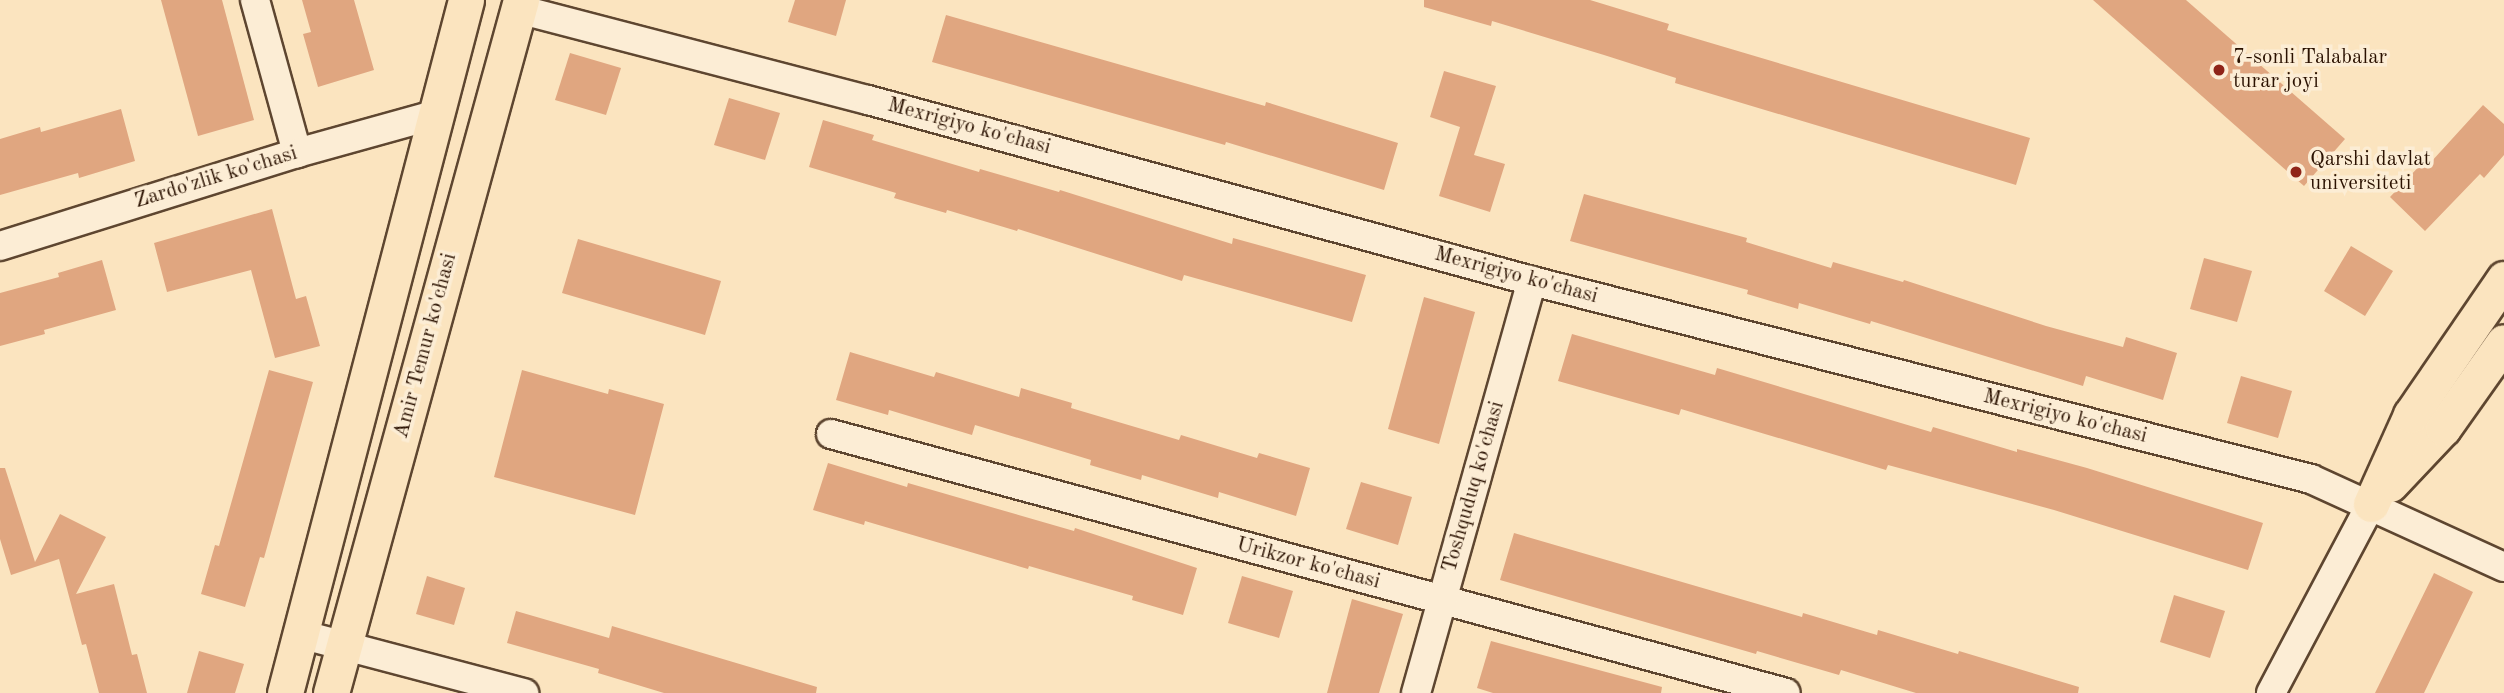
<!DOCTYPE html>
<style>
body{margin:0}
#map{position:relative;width:2504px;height:693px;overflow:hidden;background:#fbe4bf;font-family:"Old Standard TT",serif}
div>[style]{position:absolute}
.building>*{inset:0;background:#e0a680}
.roads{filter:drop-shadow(2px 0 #5e4630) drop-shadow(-2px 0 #5e4630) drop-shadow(0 2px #5e4630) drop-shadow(0 -2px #5e4630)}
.minor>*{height:28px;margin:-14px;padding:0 14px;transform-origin:14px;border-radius:14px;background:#fcedd5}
.major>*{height:35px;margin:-17.5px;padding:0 17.5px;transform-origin:17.5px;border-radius:17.5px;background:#fbe4bf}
.dots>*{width:19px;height:19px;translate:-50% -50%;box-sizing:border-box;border:4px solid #fcedd5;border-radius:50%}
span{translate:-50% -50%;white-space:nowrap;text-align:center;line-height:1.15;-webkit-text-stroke:7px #fcedd5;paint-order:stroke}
.poi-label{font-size:21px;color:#2a1100}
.left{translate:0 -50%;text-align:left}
.street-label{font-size:21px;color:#2a1100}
</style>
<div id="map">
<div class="building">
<div style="clip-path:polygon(161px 0,222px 0,254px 120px,198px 136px)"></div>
<div style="clip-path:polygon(302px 0,354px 0,374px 70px,318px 87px,303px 34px,311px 32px)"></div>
<div style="clip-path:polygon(795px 0,846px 0,836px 36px,788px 22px)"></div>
<div style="clip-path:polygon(1424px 0,1590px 0,1669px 24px,1667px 30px,2030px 138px,2016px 185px,1675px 83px,1676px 78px,1604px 55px,1492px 21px,1491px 26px,1424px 7px)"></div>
<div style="clip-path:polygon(2093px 0,2186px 0,2345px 139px,2304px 186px)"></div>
<div style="clip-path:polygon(946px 15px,1265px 106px,1266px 102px,1398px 143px,1384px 190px,1226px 142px,1225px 145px,932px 62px)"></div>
<div style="clip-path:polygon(570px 53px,621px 68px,606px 115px,555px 100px)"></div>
<div style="clip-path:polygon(1444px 71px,1496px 86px,1474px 155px,1505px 164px,1490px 212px,1439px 196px,1460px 127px,1430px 117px)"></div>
<div style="clip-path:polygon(729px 98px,780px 113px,765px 160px,714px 145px)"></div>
<div style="clip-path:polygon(2483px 105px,2504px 124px,2504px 155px,2484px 178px,2480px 174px,2425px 231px,2390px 197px,2427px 158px,2431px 162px)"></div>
<div style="clip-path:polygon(121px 109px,135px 161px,79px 178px,78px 173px,0 195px,0 139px,40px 127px,41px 132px)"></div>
<div style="clip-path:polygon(823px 120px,874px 135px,872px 140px,979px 172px,980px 169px,1059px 192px,1060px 190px,1232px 244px,1233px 238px,1366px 275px,1352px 322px,1184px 275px,1182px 281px,1018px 229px,1017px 231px,947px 210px,946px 213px,894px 198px,896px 193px,809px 167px)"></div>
<div style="clip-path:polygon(1584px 194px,1747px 238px,1746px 242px,1831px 268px,1833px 262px,1903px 282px,1904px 280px,2046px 326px,2123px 347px,2126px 337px,2177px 353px,2163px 400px,2086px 376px,2083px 386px,1871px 321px,1870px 324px,1799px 303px,1798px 309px,1747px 294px,1748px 290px,1570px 241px)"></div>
<div style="clip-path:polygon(272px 209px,296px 299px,306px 296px,320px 346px,275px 358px,251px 270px,167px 292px,154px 243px)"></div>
<div style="clip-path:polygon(578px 239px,721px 281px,705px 335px,562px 293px)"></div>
<div style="clip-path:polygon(2351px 246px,2393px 271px,2365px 316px,2324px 291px)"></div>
<div style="clip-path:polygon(2204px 258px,2252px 271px,2237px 322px,2190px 309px)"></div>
<div style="clip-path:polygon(102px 260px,116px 310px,44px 330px,45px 334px,0 346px,0 293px,59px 277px,58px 273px)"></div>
<div style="clip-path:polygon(1424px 297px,1475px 312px,1439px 444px,1388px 429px)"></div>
<div style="clip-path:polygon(1572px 334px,1715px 375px,1717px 368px,1931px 432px,1933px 427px,2017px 452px,2017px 449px,2087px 468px,2263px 523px,2248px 570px,2054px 510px,1888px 465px,1886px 470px,1681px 409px,1679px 415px,1558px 381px)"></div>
<div style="clip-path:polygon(850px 352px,934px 377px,936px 372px,1019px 397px,1021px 388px,1072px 403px,1071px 408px,1179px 440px,1181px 435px,1257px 458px,1259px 453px,1310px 468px,1296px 516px,1219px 492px,1218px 498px,1142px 475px,1141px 480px,1090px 465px,1091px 460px,975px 425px,972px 435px,889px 410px,888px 415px,836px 400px)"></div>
<div style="clip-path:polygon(269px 370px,313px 382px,264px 558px,260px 557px,245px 607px,201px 594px,215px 545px,219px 546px)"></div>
<div style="clip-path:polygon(522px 370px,608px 394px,609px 389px,664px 404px,635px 515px,494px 477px)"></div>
<div style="clip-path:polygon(2241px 376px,2292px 391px,2278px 438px,2227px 423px)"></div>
<div style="clip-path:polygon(828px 463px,907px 487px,908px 483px,1074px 531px,1075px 528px,1197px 568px,1183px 615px,1132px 600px,1133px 596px,1029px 566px,1028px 569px,865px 521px,864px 525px,813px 510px)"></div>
<div style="clip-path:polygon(0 468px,5px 468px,35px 562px,60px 514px,106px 537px,76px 594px,114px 584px,132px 655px,137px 654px,147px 693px,99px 693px,86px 644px,82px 645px,59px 559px,11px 575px,0 539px)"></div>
<div style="clip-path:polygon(1361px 482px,1412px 497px,1398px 545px,1346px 529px)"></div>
<div style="clip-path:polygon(1514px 533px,1802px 617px,1803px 613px,1877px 635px,1878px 630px,1958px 654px,1959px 651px,2079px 687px,2078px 693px,1916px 693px,1841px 670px,1839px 675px,1757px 651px,1756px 654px,1500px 580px)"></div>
<div style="clip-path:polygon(2434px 573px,2473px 592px,2435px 670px,2424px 693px,2375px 693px)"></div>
<div style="clip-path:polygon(427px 576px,465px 588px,454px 625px,416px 614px)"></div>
<div style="clip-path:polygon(1242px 576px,1293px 591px,1279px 638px,1228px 623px)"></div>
<div style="clip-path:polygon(2174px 595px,2225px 611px,2210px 658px,2160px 642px)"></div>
<div style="clip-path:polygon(1352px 599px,1403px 614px,1379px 693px,1327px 693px)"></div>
<div style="clip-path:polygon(516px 611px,609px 638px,612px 626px,817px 687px,816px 693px,664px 693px,598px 673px,599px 669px,507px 643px)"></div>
<div style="clip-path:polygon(1491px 641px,1662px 687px,1661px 693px,1493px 693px,1477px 688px)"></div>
<div style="clip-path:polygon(199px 651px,244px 664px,235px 693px,187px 693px)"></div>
</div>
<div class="roads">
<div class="minor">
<div style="left:255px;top:0;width:159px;rotate:74.6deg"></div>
<div style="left:518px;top:9px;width:362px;rotate:14.6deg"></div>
<div style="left:868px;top:100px;width:688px;rotate:15.25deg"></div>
<div style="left:1532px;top:281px;width:804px;rotate:14.26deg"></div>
<div style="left:2311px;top:479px;width:212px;rotate:24.5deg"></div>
<div style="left:0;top:246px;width:311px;rotate:-17.4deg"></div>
<div style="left:297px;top:153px;width:142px;rotate:-15.5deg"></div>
<div style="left:831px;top:434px;width:989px;rotate:15.17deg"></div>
<div style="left:300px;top:634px;width:232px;rotate:14.8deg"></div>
<div style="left:1416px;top:693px;width:428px;rotate:-74.3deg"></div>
<div style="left:2271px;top:693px;width:214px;rotate:-62.1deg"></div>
</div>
<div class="major">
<div style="left:2390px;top:484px;width:77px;rotate:-46.6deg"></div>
<div style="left:2443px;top:428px;width:105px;rotate:-54.7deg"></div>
<div style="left:2371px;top:504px;width:98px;rotate:-65.8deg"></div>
<div style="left:2411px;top:415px;width:165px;rotate:-55.6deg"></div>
<div style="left:285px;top:693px;width:716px;rotate:-75.36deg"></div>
<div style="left:331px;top:693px;width:719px;rotate:-74.67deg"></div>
</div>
</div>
<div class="dots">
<div style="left:2219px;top:70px;background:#8f2418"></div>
<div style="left:2296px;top:172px;background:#8f2418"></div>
</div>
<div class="poi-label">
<span class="left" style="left:2233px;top:70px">7-sonli Talabalar<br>turar joyi</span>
<span class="left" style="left:2310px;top:172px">Qarshi davlat<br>universiteti</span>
</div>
<div class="street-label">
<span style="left:969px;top:127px;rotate:15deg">Mexrigiyo ko'chasi</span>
<span style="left:216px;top:178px;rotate:-17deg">Zardo'zlik ko'chasi</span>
<span style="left:1516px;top:276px;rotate:15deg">Mexrigiyo ko'chasi</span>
<span style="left:426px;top:346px;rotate:-75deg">Amir Temur ko'chasi</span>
<span style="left:2065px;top:417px;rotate:14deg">Mexrigiyo ko'chasi</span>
<span style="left:1474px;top:487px;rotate:-74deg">Toshquduq ko'chasi</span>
<span style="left:1308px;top:564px;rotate:15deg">Urikzor ko'chasi</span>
</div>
</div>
